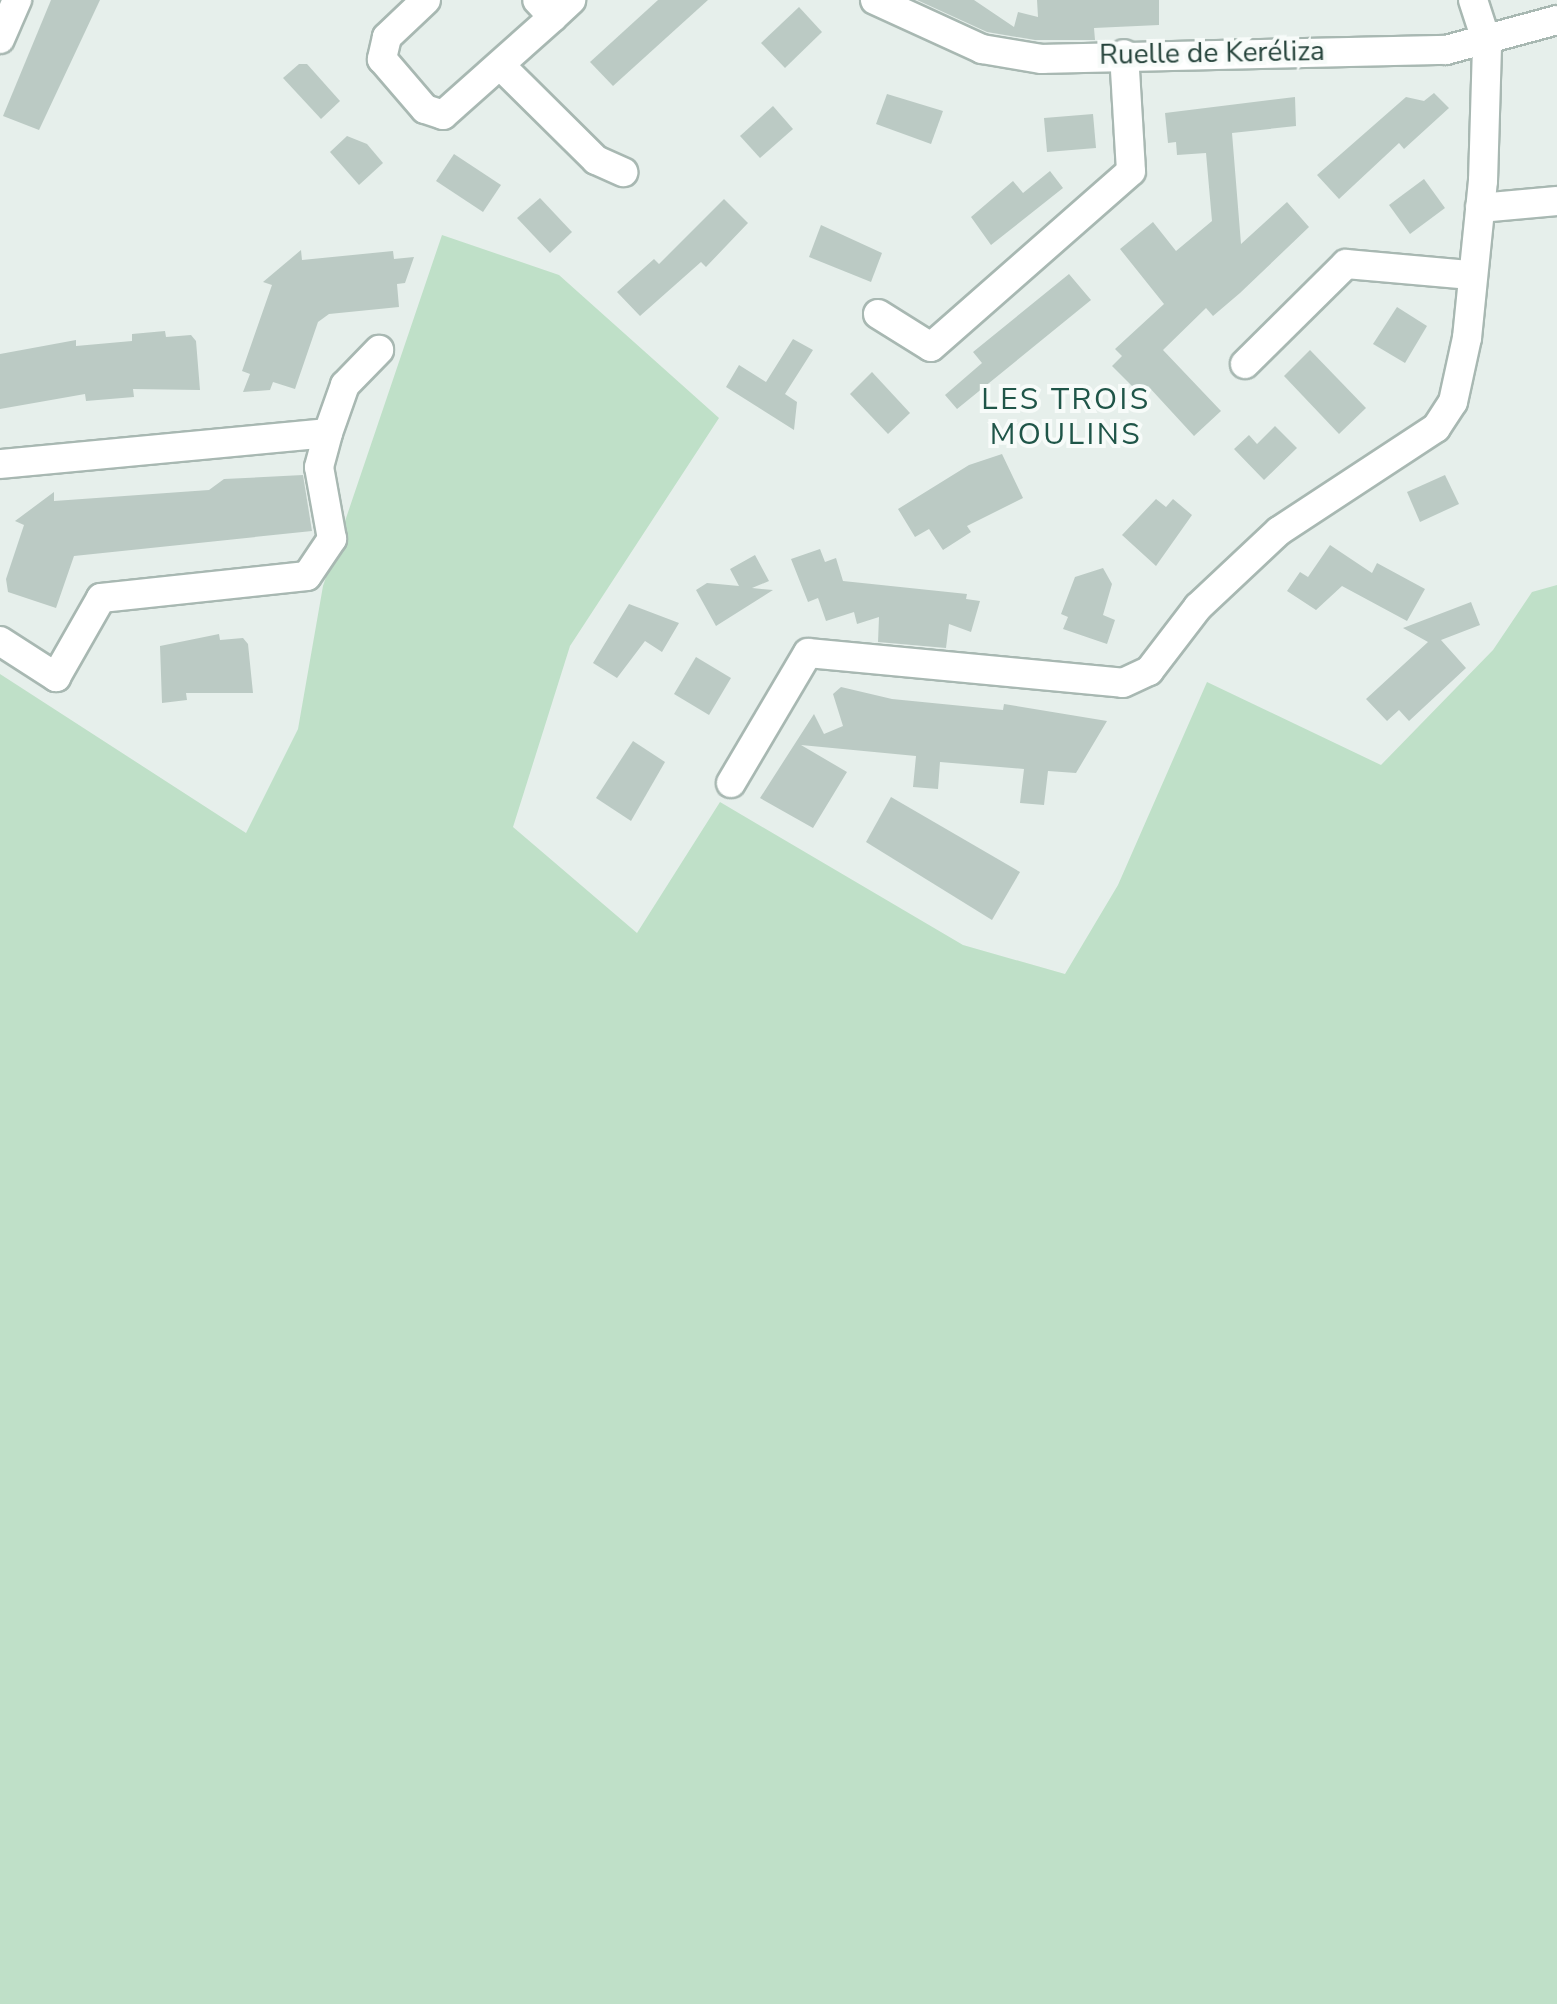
<!DOCTYPE html>
<meta charset="utf-8">
<style>
body{margin:0}
#map{position:relative;width:1557px;height:2004px;overflow:hidden;background:#e6efeb;font-family:"Nunito Sans",sans-serif}
div>[style]{position:absolute}
.green>*{inset:0;background:#bfe0c8}
.building>*{inset:0;background:#bbcac4}
.roads{filter:drop-shadow(2px 0 #a8b8b2) drop-shadow(-2px 0 #a8b8b2) drop-shadow(0 2px #a8b8b2) drop-shadow(0 -2px #a8b8b2)}
.minor>*{height:28px;margin:-14px;padding:0 14px;transform-origin:14px;border-radius:14px;background:#fff}
span{translate:-50% -50%;white-space:nowrap;text-align:center;line-height:1.15;-webkit-text-stroke:8px #f7fbf9;paint-order:stroke}
.street-label{font-size:28px;color:#24423a}
.neighbourhood-label{font-size:30px;color:#1f5548;letter-spacing:2.5px}
</style>
<div id="map">
<div class="green">
<div style="clip-path:polygon(442px 235px,559px 275px,719px 418px,570px 646px,513px 827px,637px 933px,720px 802px,963px 945px,1065px 974px,1118px 885px,1207px 682px,1381px 765px,1493px 650px,1532px 592px,1557px 585px,1557px 2004px,0 2004px,0 674px,246px 833px,298px 729px,323px 586px)"></div>
</div>
<div class="building">
<div style="clip-path:polygon(51px 0,100px 0,39px 130px,3px 116px)"></div>
<div style="clip-path:polygon(658px 0,708px 0,613px 86px,590px 62px)"></div>
<div style="clip-path:polygon(917px 0,974px 0,1014px 27px,1018px 12px,1038px 17px,1037px 0,1159px 0,1159px 25px,1094px 28px,1095px 40px,1035px 40px,987px 32px)"></div>
<div style="clip-path:polygon(799px 7px,822px 32px,785px 68px,761px 43px)"></div>
<div style="clip-path:polygon(299px 64px,307px 64px,340px 101px,321px 119px,283px 78px)"></div>
<div style="clip-path:polygon(1434px 93px,1449px 108px,1404px 149px,1399px 143px,1339px 199px,1317px 175px,1406px 97px,1424px 101px)"></div>
<div style="clip-path:polygon(887px 94px,943px 111px,931px 144px,876px 124px)"></div>
<div style="clip-path:polygon(1295px 97px,1296px 126px,1232px 133px,1241px 244px,1287px 202px,1309px 227px,1240px 293px,1213px 316px,1206px 308px,1163px 350px,1221px 411px,1194px 436px,1148px 386px,1140px 394px,1112px 366px,1122px 356px,1115px 349px,1164px 304px,1120px 249px,1153px 222px,1176px 251px,1212px 221px,1206px 153px,1177px 155px,1176px 142px,1168px 143px,1165px 113px)"></div>
<div style="clip-path:polygon(773px 106px,793px 129px,760px 158px,740px 136px)"></div>
<div style="clip-path:polygon(1093px 114px,1096px 148px,1047px 152px,1044px 118px)"></div>
<div style="clip-path:polygon(347px 136px,367px 144px,383px 163px,359px 185px,330px 152px)"></div>
<div style="clip-path:polygon(454px 154px,501px 185px,483px 212px,436px 181px)"></div>
<div style="clip-path:polygon(1050px 171px,1063px 188px,991px 245px,971px 217px,1013px 181px,1023px 193px)"></div>
<div style="clip-path:polygon(1424px 179px,1445px 208px,1410px 234px,1389px 205px)"></div>
<div style="clip-path:polygon(540px 198px,572px 232px,550px 253px,517px 218px)"></div>
<div style="clip-path:polygon(724px 199px,748px 223px,706px 267px,701px 262px,640px 316px,617px 292px,654px 259px,659px 264px)"></div>
<div style="clip-path:polygon(821px 225px,882px 253px,871px 282px,809px 257px)"></div>
<div style="clip-path:polygon(301px 250px,302px 260px,393px 251px,394px 259px,414px 257px,405px 283px,397px 284px,399px 307px,329px 314px,318px 322px,295px 389px,273px 382px,270px 390px,243px 392px,250px 374px,242px 371px,272px 285px,263px 282px)"></div>
<div style="clip-path:polygon(1069px 274px,1091px 300px,957px 409px,945px 395px,982px 363px,973px 352px)"></div>
<div style="clip-path:polygon(1397px 307px,1427px 326px,1405px 363px,1373px 344px)"></div>
<div style="clip-path:polygon(165px 331px,166px 337px,191px 335px,196px 341px,200px 390px,133px 389px,134px 397px,86px 401px,85px 394px,0 409px,0 354px,76px 340px,76px 346px,132px 341px,132px 334px)"></div>
<div style="clip-path:polygon(793px 339px,813px 350px,785px 394px,797px 402px,794px 430px,726px 387px,739px 365px,766px 382px)"></div>
<div style="clip-path:polygon(1310px 350px,1366px 408px,1339px 434px,1284px 376px)"></div>
<div style="clip-path:polygon(872px 372px,910px 413px,888px 434px,850px 394px)"></div>
<div style="clip-path:polygon(1275px 426px,1297px 448px,1264px 480px,1234px 449px,1249px 435px,1257px 444px)"></div>
<div style="clip-path:polygon(1002px 454px,1023px 498px,967px 526px,971px 532px,943px 550px,929px 529px,915px 537px,898px 509px,969px 465px)"></div>
<div style="clip-path:polygon(303px 475px,312px 531px,74px 556px,56px 608px,8px 592px,6px 579px,24px 525px,15px 521px,54px 492px,54px 501px,209px 490px,224px 479px)"></div>
<div style="clip-path:polygon(1445px 475px,1459px 504px,1420px 522px,1407px 492px)"></div>
<div style="clip-path:polygon(1156px 499px,1166px 507px,1173px 499px,1192px 515px,1156px 566px,1122px 535px)"></div>
<div style="clip-path:polygon(1330px 545px,1372px 573px,1377px 563px,1425px 589px,1407px 621px,1342px 586px,1316px 610px,1287px 591px,1300px 572px,1308px 577px)"></div>
<div style="clip-path:polygon(820px 549px,825px 562px,836px 558px,843px 581px,967px 594px,966px 599px,980px 601px,971px 632px,949px 624px,946px 648px,878px 642px,879px 617px,857px 624px,854px 612px,826px 621px,818px 598px,808px 602px,791px 559px)"></div>
<div style="clip-path:polygon(755px 555px,769px 581px,752px 588px,773px 590px,716px 626px,696px 590px,707px 583px,739px 586px,730px 569px)"></div>
<div style="clip-path:polygon(1103px 568px,1112px 584px,1103px 615px,1115px 620px,1107px 644px,1063px 629px,1068px 617px,1061px 614px,1075px 577px)"></div>
<div style="clip-path:polygon(1471px 602px,1480px 625px,1441px 640px,1466px 668px,1409px 721px,1399px 710px,1387px 721px,1366px 699px,1428px 642px,1403px 628px)"></div>
<div style="clip-path:polygon(629px 604px,679px 623px,662px 652px,645px 641px,617px 678px,593px 663px)"></div>
<div style="clip-path:polygon(219px 634px,220px 640px,243px 638px,248px 644px,253px 693px,186px 693px,187px 700px,162px 703px,160px 646px)"></div>
<div style="clip-path:polygon(696px 657px,731px 678px,709px 715px,674px 694px)"></div>
<div style="clip-path:polygon(841px 687px,892px 699px,1003px 710px,1004px 704px,1107px 721px,1076px 773px,1048px 771px,1044px 805px,1020px 803px,1024px 769px,940px 762px,938px 789px,913px 787px,916px 756px,801px 745px,847px 772px,813px 828px,760px 798px,814px 714px,824px 734px,843px 726px,833px 694px)"></div>
<div style="clip-path:polygon(633px 741px,665px 762px,631px 821px,596px 798px)"></div>
<div style="clip-path:polygon(891px 797px,1020px 872px,992px 920px,866px 842px)"></div>
</div>
<div class="roads">
<div class="minor">
<div style="left:426px;top:0;width:54px;rotate:136.5deg"></div>
<div style="left:387px;top:37px;width:23px;rotate:103deg"></div>
<div style="left:382px;top:59px;width:66px;rotate:49.3deg"></div>
<div style="left:425px;top:109px;width:19px;rotate:18deg"></div>
<div style="left:443px;top:115px;width:147px;rotate:-41.7deg"></div>
<div style="left:553px;top:17px;width:23px;rotate:-133deg"></div>
<div style="left:875px;top:0;width:118px;rotate:24.6deg"></div>
<div style="left:982px;top:49px;width:61px;rotate:9.5deg"></div>
<div style="left:1042px;top:59px;width:404px;rotate:-1.3deg"></div>
<div style="left:1446px;top:50px;width:115px;rotate:-15.1deg"></div>
<div style="left:553px;top:17px;width:25px;rotate:-43deg"></div>
<div style="left:0;top:39px;width:43px;rotate:-66.4deg"></div>
<div style="left:503px;top:68px;width:131px;rotate:44.7deg"></div>
<div style="left:596px;top:160px;width:30px;rotate:24deg"></div>
<div style="left:1480px;top:208px;width:77px;rotate:-5.2deg"></div>
<div style="left:878px;top:314px;width:62px;rotate:31.9deg"></div>
<div style="left:931px;top:347px;width:266px;rotate:-41.3deg"></div>
<div style="left:1131px;top:171px;width:117px;rotate:-93.4deg"></div>
<div style="left:1245px;top:364px;width:142px;rotate:-44.7deg"></div>
<div style="left:1346px;top:264px;width:123px;rotate:5.1deg"></div>
<div style="left:0;top:464px;width:329px;rotate:-5.4deg"></div>
<div style="left:0;top:641px;width:67px;rotate:32.7deg"></div>
<div style="left:56px;top:677px;width:91px;rotate:-60.3deg"></div>
<div style="left:101px;top:598px;width:207px;rotate:-6.1deg"></div>
<div style="left:307px;top:576px;width:45px;rotate:-56deg"></div>
<div style="left:332px;top:539px;width:73px;rotate:-100.2deg"></div>
<div style="left:319px;top:467px;width:35px;rotate:-75deg"></div>
<div style="left:328px;top:433px;width:51px;rotate:-70.5deg"></div>
<div style="left:345px;top:385px;width:49px;rotate:-45.8deg"></div>
<div style="left:731px;top:783px;width:151px;rotate:-59.4deg"></div>
<div style="left:808px;top:653px;width:316px;rotate:5.4deg"></div>
<div style="left:1123px;top:683px;width:29px;rotate:-25deg"></div>
<div style="left:1149px;top:671px;width:81px;rotate:-52.6deg"></div>
<div style="left:1198px;top:607px;width:111px;rotate:-43.2deg"></div>
<div style="left:1279px;top:531px;width:188px;rotate:-33.3deg"></div>
<div style="left:1436px;top:428px;width:31px;rotate:-57deg"></div>
<div style="left:1453px;top:402px;width:66px;rotate:-77.7deg"></div>
<div style="left:1467px;top:338px;width:158px;rotate:-84.2deg"></div>
<div style="left:1483px;top:181px;width:138px;rotate:-88.3deg"></div>
<div style="left:1487px;top:43px;width:45px;rotate:-108deg"></div>
</div>
</div>
<div class="street-label">
<span style="left:1212px;top:53px;rotate:-1deg">Ruelle de Keréliza</span>
</div>
<div class="neighbourhood-label">
<span style="left:1066px;top:417px">LES TROIS<br>MOULINS</span>
</div>
</div>
